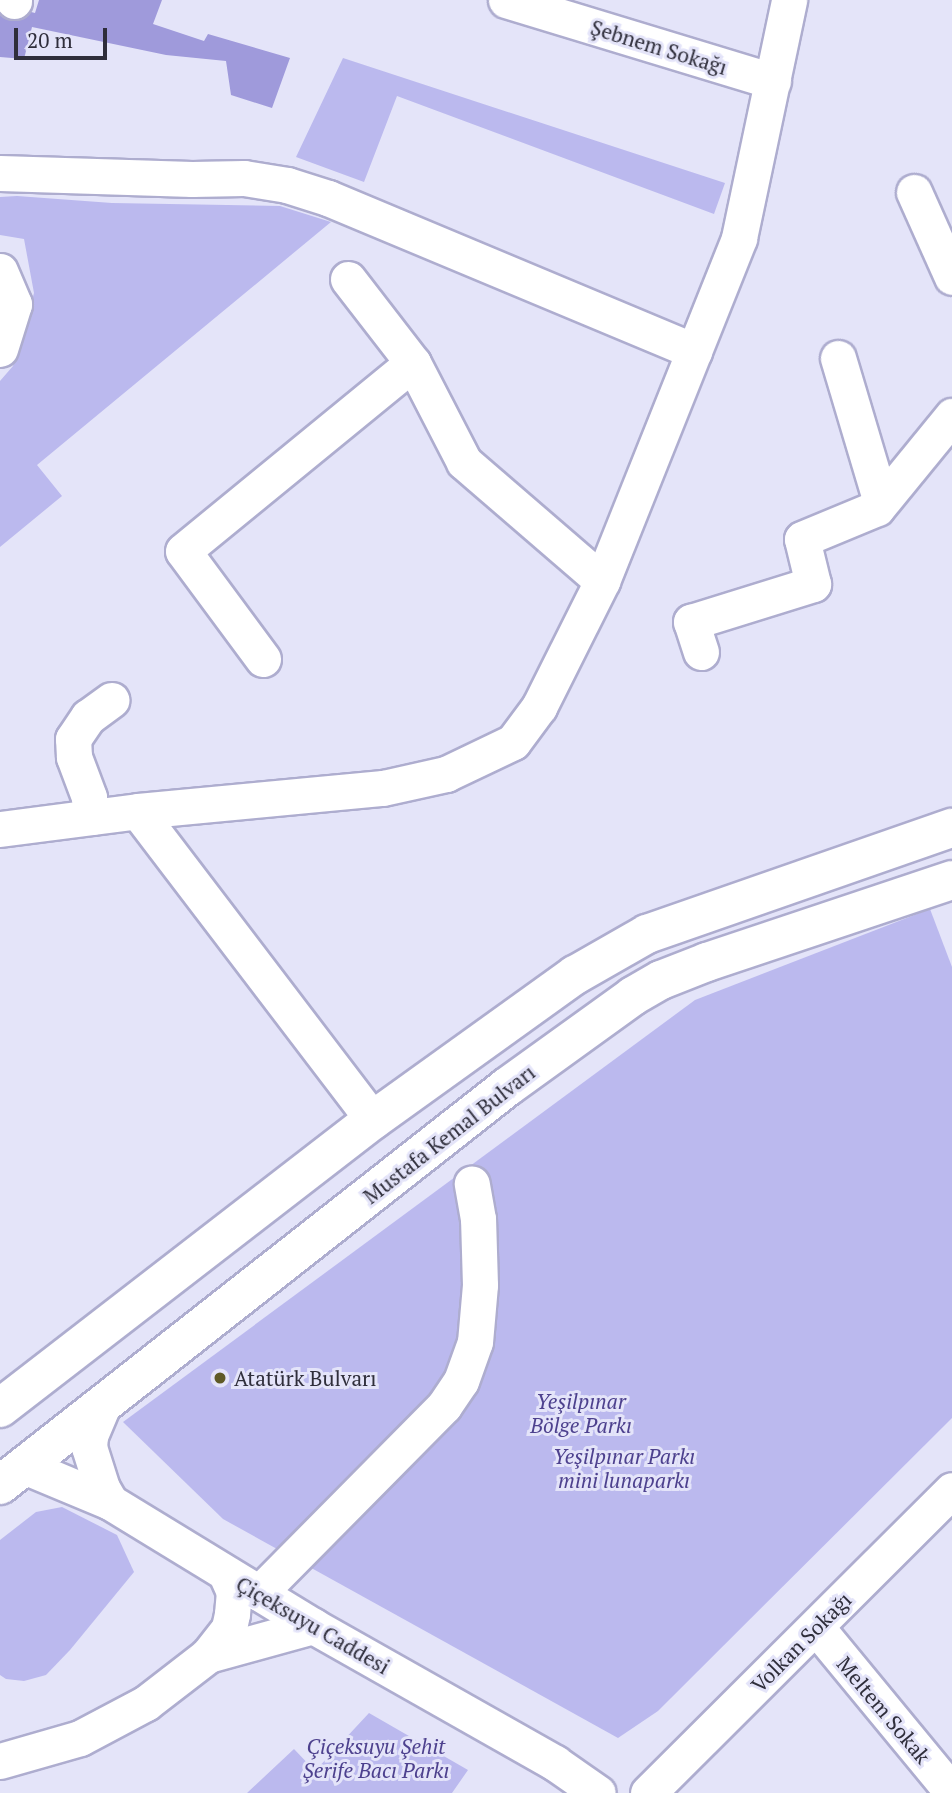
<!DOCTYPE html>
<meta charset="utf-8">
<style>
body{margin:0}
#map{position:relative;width:952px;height:1793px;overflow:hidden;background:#e4e4f9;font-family:"PT Serif",serif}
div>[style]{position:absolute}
.green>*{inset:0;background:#bbb9ee}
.forest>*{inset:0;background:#9f9adb}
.roads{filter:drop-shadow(2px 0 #aeadcf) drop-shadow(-2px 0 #aeadcf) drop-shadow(0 2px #aeadcf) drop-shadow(0 -2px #aeadcf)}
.minor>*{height:35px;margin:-17.5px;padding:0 17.5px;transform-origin:17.5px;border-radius:17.5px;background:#fff}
.major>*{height:38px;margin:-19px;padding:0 19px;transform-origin:19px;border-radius:19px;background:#fff}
.dots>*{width:19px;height:19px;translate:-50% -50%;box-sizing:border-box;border:4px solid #e4e4f9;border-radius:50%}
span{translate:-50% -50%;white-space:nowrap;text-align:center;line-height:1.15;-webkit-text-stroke:6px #e4e4f9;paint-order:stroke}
.street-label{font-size:21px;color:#2f2e3b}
.poi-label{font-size:21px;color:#2f2e3b}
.left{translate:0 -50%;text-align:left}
.park-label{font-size:21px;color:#4d418e;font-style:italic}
.scale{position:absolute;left:14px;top:28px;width:93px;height:32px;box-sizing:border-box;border:4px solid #2f2e3b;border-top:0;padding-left:9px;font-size:21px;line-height:24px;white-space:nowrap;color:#2f2e3b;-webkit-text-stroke:5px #e4e4f9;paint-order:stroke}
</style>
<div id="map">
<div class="green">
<div style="clip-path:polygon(343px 58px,725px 183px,714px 214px,397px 96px,364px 182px,296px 157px)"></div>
<div style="clip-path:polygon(17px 196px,112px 203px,280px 206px,331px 222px,37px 465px,62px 496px,0 547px,0 381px,13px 366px,34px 293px,24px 239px,0 235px,0 197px)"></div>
<div style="clip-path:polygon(930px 909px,952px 967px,952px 1418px,658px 1711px,618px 1738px,223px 1519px,123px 1422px,695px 1000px)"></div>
<div style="clip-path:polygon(62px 1507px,117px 1535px,134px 1572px,70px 1650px,46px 1675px,24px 1681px,6px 1679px,0 1675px,0 1540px,36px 1512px)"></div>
<div style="clip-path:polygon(369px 1713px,468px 1770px,452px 1793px,247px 1793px,294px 1749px,315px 1771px)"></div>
</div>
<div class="forest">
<div style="clip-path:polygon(39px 0,162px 0,153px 24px,204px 41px,208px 34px,290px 58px,272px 108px,231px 95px,226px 61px,166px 55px,32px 27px,24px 59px,0 57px,0 4px,35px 13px)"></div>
</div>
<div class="roads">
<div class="minor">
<div style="left:506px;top:0;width:279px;rotate:16.9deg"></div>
<div style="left:14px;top:1px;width:1px;rotate:-90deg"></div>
<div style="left:0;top:173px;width:192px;rotate:1.8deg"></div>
<div style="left:192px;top:179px;width:52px;rotate:-1.1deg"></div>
<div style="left:244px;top:178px;width:44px;rotate:9.2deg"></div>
<div style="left:287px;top:185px;width:43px;rotate:17.6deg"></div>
<div style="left:328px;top:198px;width:397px;rotate:22.7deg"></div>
<div style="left:914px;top:192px;width:93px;rotate:65.9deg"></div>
<div style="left:0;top:271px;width:36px;rotate:67deg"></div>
<div style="left:14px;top:304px;width:47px;rotate:107.3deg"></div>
<div style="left:348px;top:279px;width:106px;rotate:52.3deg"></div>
<div style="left:838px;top:358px;width:150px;rotate:73.4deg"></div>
<div style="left:701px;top:652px;width:32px;rotate:-108deg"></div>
<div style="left:691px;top:622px;width:128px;rotate:-17.3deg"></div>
<div style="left:813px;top:584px;width:46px;rotate:-103.7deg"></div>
<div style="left:802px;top:539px;width:81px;rotate:-22.5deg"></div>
<div style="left:877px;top:508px;width:119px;rotate:-50.8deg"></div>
<div style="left:263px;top:659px;width:134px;rotate:-126.5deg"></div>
<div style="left:183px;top:551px;width:297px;rotate:-39.3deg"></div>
<div style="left:413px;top:363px;width:111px;rotate:62.7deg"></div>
<div style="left:464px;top:462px;width:182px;rotate:40.8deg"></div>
<div style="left:92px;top:817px;width:20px;rotate:-99deg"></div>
<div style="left:89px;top:797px;width:43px;rotate:-110.6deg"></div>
<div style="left:74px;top:757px;width:18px;rotate:-93deg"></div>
<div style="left:73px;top:739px;width:27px;rotate:-56deg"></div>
<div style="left:88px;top:717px;width:29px;rotate:-36deg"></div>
<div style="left:0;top:829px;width:139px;rotate:-7.4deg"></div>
<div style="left:373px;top:1120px;width:388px;rotate:-127.3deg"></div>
<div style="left:138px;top:811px;width:246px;rotate:-5.4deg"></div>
<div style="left:383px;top:788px;width:65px;rotate:-12.5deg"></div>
<div style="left:446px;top:774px;width:74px;rotate:-25.5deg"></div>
<div style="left:513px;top:742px;width:44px;rotate:-53.4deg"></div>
<div style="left:539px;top:707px;width:141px;rotate:-63.4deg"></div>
<div style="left:602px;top:581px;width:369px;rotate:-68.2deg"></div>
<div style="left:739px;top:238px;width:243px;rotate:-78.1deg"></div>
<div style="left:103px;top:1405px;width:34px;rotate:113deg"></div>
<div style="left:90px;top:1436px;width:11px;rotate:95deg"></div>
<div style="left:89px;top:1447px;width:43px;rotate:72.4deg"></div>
<div style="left:102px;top:1488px;width:16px;rotate:60deg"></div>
<div style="left:24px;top:1466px;width:93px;rotate:22.7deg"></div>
<div style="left:110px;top:1502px;width:238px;rotate:31.4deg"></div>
<div style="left:313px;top:1626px;width:278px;rotate:29.5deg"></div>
<div style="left:555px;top:1763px;width:52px;rotate:34.9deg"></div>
<div style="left:259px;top:1593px;width:263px;rotate:-45.3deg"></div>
<div style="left:444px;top:1406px;width:30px;rotate:-56deg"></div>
<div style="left:461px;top:1381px;width:41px;rotate:-70.3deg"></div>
<div style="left:475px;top:1342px;width:57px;rotate:-85deg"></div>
<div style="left:480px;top:1285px;width:66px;rotate:-91.7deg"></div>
<div style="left:478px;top:1219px;width:36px;rotate:-100deg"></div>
<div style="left:816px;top:1627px;width:214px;rotate:50.5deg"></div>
<div style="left:208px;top:1655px;width:109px;rotate:-15.4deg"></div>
<div style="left:0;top:1761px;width:83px;rotate:-16deg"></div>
<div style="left:80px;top:1738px;width:75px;rotate:-27.9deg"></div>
<div style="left:146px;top:1703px;width:78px;rotate:-37.7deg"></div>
<div style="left:208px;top:1655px;width:34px;rotate:-52deg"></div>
<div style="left:229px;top:1628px;width:14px;rotate:-78deg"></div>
<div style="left:232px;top:1614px;width:22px;rotate:-85deg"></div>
<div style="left:234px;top:1592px;width:20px;rotate:-114deg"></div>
<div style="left:648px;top:1793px;width:429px;rotate:-44.9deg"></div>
</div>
<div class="major">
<div style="left:0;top:1408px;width:471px;rotate:-37.7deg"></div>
<div style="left:373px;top:1120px;width:249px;rotate:-35.7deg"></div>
<div style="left:575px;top:975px;width:83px;rotate:-29.7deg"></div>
<div style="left:647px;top:934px;width:323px;rotate:-19.2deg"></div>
<div style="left:0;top:1485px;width:645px;rotate:-38.13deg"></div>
<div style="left:507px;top:1087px;width:155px;rotate:-35.8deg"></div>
<div style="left:633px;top:996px;width:32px;rotate:-30deg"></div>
<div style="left:661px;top:980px;width:49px;rotate:-21.4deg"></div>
<div style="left:707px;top:962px;width:258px;rotate:-18.5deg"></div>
</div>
</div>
<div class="dots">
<div style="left:220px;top:1378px;background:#5f5a27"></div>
</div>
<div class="street-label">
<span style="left:659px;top:47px;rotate:17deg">Şebnem Sokağı</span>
<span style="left:449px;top:1134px;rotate:-38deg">Mustafa Kemal Bulvarı</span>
<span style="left:313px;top:1625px;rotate:30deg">Çiçeksuyu Caddesi</span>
<span style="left:801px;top:1642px;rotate:-45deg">Volkan Sokağı</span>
<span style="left:884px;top:1710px;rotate:50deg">Meltem Sokak</span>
</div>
<div class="poi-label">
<span class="left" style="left:234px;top:1378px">Atatürk Bulvarı</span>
</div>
<div class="park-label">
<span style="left:581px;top:1413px">Yeşilpınar<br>Bölge Parkı</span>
<span style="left:624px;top:1468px">Yeşilpınar Parkı<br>mini lunaparkı</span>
<span style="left:376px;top:1758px">Çiçeksuyu Şehit<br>Şerife Bacı Parkı</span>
</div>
<div class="scale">20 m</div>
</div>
